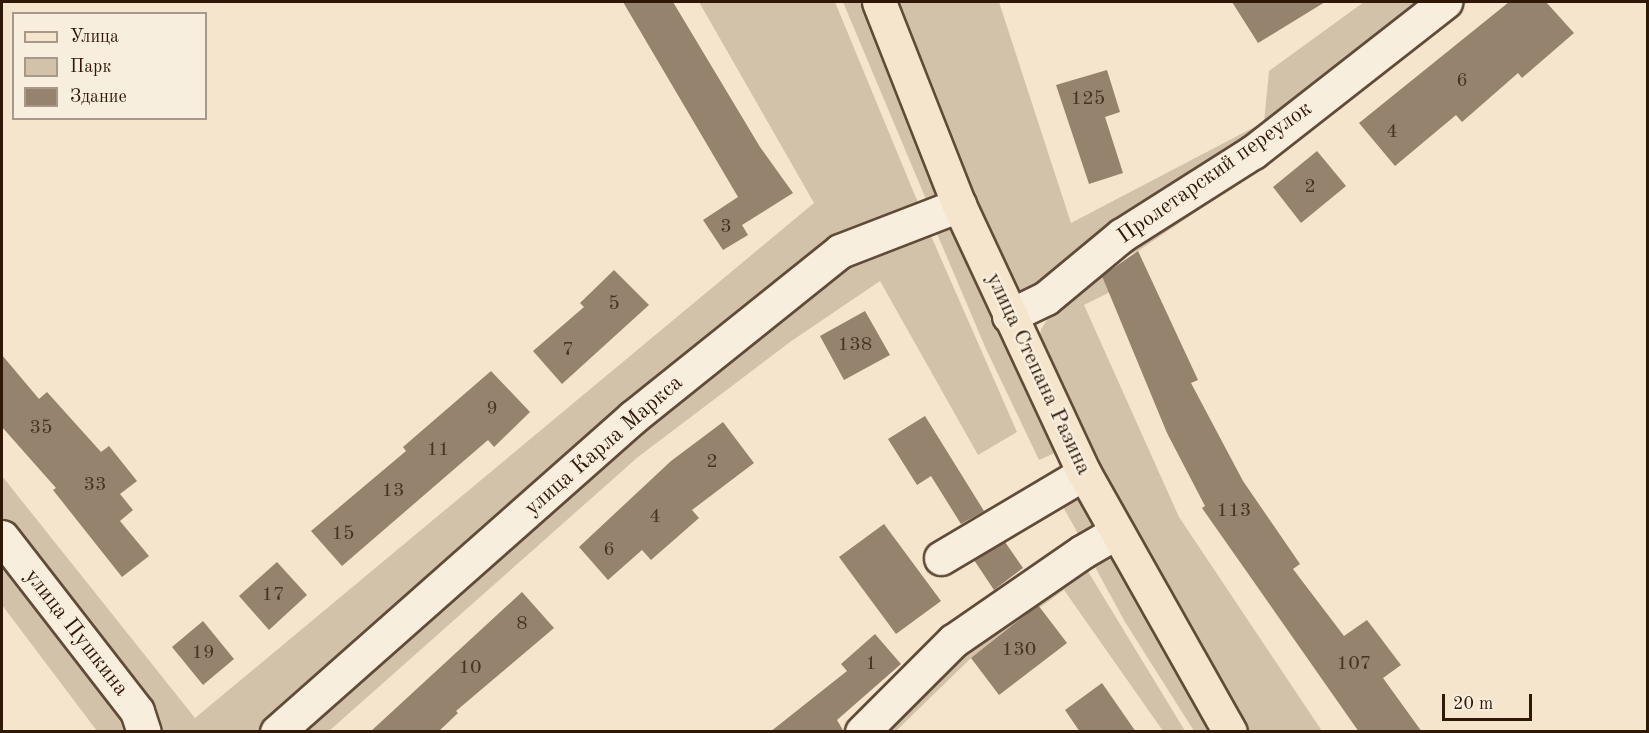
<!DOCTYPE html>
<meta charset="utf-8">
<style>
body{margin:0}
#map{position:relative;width:1649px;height:733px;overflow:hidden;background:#f4e5cc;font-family:"Old Standard TT",serif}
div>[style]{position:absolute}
.green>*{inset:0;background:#d3c2aa}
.building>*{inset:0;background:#95836d}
.roads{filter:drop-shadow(2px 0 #604b38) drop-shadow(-2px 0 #604b38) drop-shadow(0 2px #604b38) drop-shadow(0 -2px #604b38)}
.minor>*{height:33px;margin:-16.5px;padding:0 16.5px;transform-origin:16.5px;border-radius:16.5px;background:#f8eede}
.major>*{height:33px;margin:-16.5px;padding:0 16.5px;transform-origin:16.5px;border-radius:16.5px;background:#f4e5cc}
span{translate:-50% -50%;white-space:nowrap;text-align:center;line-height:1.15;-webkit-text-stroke:5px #f8eede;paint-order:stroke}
.number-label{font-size:20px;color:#483320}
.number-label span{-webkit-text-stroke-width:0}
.street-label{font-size:22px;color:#2f1806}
.frame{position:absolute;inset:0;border:3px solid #2f1806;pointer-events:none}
.legend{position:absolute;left:12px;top:12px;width:195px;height:108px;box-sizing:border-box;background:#f8eede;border:2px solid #a89888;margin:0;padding:8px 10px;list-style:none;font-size:18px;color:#2f1806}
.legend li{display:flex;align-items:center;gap:12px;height:30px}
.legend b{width:30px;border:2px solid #a89888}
.scale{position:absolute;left:1442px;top:694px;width:90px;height:27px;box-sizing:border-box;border:3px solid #2f1806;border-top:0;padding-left:8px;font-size:18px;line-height:21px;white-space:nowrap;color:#2f1806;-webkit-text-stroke:4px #f8eede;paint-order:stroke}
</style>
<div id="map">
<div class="green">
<div style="clip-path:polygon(699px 2px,835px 2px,921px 210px,838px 246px,265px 731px,153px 731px,2px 527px,2px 476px,195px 718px,814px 203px)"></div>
<div style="clip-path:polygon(843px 2px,864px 2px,941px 195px,928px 204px)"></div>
<div style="clip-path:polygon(895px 2px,999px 2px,1071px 223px,1264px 122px,1269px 71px,1364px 2px,1432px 2px,1029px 293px,1012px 288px,971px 200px)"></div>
<div style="clip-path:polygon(1453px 2px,1468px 2px,1230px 189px,1138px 251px,1099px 269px,1110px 292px,1084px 305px,1179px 517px,1322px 731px,1247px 731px,1127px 524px,1039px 346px,1041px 329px,1063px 296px)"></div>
<div style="clip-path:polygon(953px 227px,1059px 451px,1039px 460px,986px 349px,935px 229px)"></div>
<div style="clip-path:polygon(928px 229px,1017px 432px,978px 455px,880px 281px,790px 342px,638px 457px,329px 731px,286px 732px,842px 255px)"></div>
<div style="clip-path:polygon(1080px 495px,1098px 529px,1081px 539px,1062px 505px)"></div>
<div style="clip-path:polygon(2px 547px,136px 731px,97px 731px,2px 605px)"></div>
<div style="clip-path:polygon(1112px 553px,1218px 731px,1194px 731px,1125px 622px,1089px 556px)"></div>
<div style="clip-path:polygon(1081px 560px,1185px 731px,1163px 731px,1064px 590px,971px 658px,896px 731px,871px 732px,957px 646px)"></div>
</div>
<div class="building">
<div style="clip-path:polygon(623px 2px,673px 2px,760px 147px,793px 193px,742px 225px,748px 235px,723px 250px,703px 220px,738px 197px)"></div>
<div style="clip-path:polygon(1232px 2px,1325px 2px,1258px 43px)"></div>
<div style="clip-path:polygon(1509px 2px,1546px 2px,1574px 33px,1522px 78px,1518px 73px,1462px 122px,1456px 115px,1395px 166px,1359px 123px)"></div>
<div style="clip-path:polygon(1107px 70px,1120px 112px,1105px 117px,1123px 173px,1089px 184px,1056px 85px)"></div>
<div style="clip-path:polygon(1317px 151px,1346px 186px,1301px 223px,1273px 187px)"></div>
<div style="clip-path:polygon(1138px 251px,1198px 380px,1191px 383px,1243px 481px,1300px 564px,1293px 569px,1344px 636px,1367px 620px,1401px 665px,1383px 678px,1422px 732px,1359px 732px,1202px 508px,1205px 506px,1167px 433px,1102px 276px)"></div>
<div style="clip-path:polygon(614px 270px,649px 305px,562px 384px,533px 351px,584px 307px,580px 303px)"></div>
<div style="clip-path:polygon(865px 311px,890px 355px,844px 380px,820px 336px)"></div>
<div style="clip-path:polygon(2px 355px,39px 399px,47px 392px,101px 452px,109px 446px,137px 481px,120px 494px,133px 510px,120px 521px,149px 556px,122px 577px,53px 490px,56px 488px,2px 427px)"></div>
<div style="clip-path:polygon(491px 371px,530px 412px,494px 447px,488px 440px,342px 566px,311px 531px,406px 451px,403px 447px)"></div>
<div style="clip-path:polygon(925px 416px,984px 511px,961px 524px,931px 476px,917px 485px,888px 439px)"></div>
<div style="clip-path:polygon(723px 422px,754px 463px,692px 510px,699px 518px,651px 560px,642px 550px,608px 580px,579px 547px,671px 461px)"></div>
<div style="clip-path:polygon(884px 524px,941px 601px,896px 634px,839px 557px)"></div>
<div style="clip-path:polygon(1005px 542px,1023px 568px,994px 590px,974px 560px)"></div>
<div style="clip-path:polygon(277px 562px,307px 595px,269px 630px,239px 596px)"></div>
<div style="clip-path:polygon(522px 592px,554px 628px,456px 711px,458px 713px,438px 732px,370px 732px)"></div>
<div style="clip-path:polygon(1038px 605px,1067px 643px,999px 695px,971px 658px)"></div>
<div style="clip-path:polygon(203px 621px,234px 659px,203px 685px,172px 647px)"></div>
<div style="clip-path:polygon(875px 634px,901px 664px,837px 720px,844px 732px,770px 732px,847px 671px,841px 664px)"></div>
<div style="clip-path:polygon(1102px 683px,1136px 732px,1080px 732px,1065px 710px)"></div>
</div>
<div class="roads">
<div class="minor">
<div style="left:1009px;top:316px;width:41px;rotate:-25.9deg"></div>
<div style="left:1046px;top:298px;width:99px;rotate:-39.7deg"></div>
<div style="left:1122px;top:235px;width:155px;rotate:-32.4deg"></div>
<div style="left:1253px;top:152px;width:244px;rotate:-38deg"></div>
<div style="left:2px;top:537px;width:220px;rotate:52.2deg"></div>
<div style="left:137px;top:711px;width:22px;rotate:72deg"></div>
<div style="left:941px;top:558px;width:166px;rotate:-30.7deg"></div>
<div style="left:277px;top:732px;width:475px;rotate:-41.5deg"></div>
<div style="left:633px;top:417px;width:265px;rotate:-38.7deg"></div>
<div style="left:840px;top:251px;width:128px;rotate:-21.1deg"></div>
<div style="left:862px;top:732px;width:129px;rotate:-45deg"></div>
<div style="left:953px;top:641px;width:157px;rotate:-34.6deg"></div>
<div style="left:1082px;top:552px;width:39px;rotate:-30deg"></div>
</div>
<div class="major">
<div style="left:879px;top:2px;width:218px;rotate:68.5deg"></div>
<div style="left:959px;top:205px;width:296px;rotate:65deg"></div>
<div style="left:1084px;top:473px;width:297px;rotate:60.6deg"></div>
</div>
</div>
<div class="number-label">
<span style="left:1462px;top:81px">6</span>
<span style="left:1088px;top:99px">125</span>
<span style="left:1392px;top:132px">4</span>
<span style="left:1310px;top:187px">2</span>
<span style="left:726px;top:227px">3</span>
<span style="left:614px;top:304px">5</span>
<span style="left:855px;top:345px">138</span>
<span style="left:568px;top:350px">7</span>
<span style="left:492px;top:409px">9</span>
<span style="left:41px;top:428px">35</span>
<span style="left:438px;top:450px">11</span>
<span style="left:712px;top:462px">2</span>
<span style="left:95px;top:485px">33</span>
<span style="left:393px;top:491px">13</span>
<span style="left:1234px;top:511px">113</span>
<span style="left:655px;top:517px">4</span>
<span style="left:343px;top:534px">15</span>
<span style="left:609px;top:550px">6</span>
<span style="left:273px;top:595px">17</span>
<span style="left:522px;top:624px">8</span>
<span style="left:1019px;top:650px">130</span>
<span style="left:203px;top:653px">19</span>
<span style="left:871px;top:664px">1</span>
<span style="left:1354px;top:664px">107</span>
<span style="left:470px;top:668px">10</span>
</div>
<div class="street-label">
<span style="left:1215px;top:173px;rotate:-35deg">Пролетарский переулок</span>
<span style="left:1038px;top:374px;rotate:65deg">улица Степана Разина</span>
<span style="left:604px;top:446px;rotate:-41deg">улица Карла Маркса</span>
<span style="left:76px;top:633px;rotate:52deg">улица Пушкина</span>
</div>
<div class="frame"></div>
<ul class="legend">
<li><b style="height:8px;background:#f4e5cc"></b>Улица</li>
<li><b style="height:16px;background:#d3c2aa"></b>Парк</li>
<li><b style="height:16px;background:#95836d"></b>Здание</li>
</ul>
<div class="scale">20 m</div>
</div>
